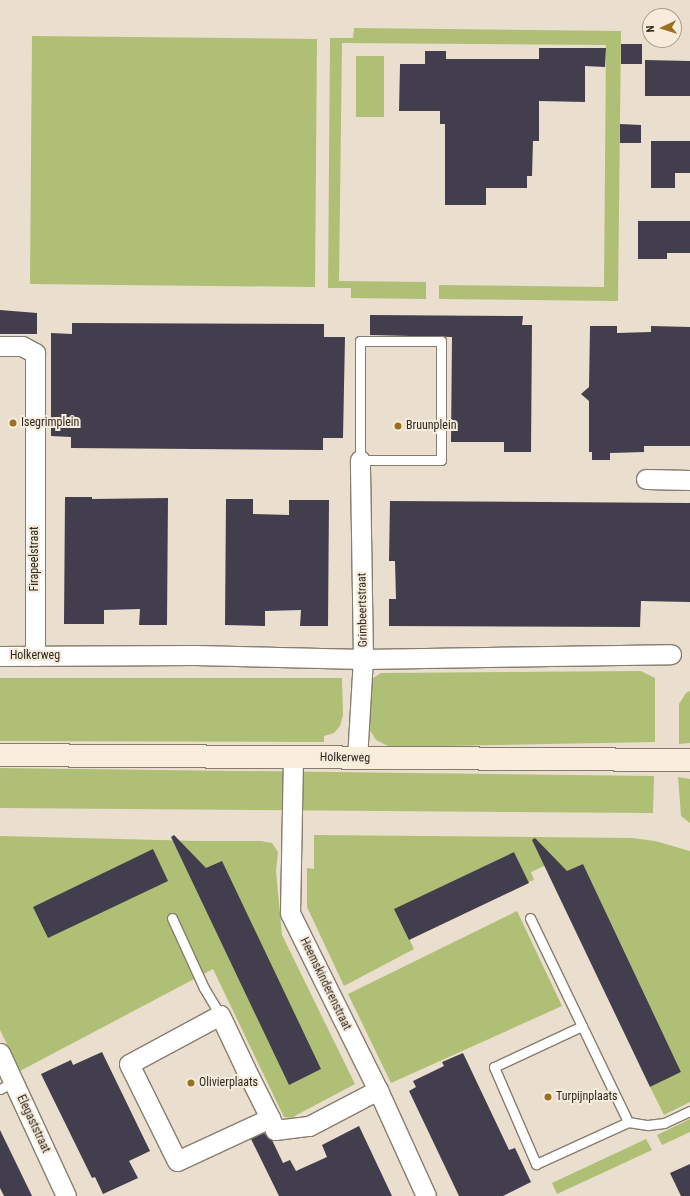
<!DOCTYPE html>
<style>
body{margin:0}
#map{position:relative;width:690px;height:1196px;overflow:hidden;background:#eadfce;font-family:"Roboto Condensed",sans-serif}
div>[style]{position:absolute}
.green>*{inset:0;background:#afbf75}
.building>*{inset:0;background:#423e4d}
.roads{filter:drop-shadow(1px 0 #877d6e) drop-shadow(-1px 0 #877d6e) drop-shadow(0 1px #877d6e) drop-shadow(0 -1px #877d6e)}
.lane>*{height:9px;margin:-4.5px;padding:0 4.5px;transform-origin:4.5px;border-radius:4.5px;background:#fff}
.street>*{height:19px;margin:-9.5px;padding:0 9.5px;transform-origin:9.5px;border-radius:9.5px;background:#fff}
.secondary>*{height:22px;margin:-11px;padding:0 11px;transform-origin:11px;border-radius:11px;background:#f9eedb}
.dots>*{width:11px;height:11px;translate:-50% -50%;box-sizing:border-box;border:2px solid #f7ecdb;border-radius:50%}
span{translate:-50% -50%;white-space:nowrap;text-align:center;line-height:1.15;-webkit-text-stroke:4px #f7ecdb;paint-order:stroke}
.poi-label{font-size:12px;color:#2d2923}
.left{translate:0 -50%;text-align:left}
.street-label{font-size:12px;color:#2d2923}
.north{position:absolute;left:642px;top:8px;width:40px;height:40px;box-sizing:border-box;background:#f7ecdb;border:1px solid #a69e91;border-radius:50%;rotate:266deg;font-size:11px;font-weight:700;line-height:16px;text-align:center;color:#2d2923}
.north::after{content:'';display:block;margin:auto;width:14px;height:18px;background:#9d6f21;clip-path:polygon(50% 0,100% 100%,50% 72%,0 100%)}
</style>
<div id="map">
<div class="green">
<div style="clip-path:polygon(354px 28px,621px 31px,618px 301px,439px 299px,439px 285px,604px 287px,606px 45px,342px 43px,339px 281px,426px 282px,426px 299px,351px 298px,351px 288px,328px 288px,330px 38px,353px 38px)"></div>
<div style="clip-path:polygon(32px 36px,317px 39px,315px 287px,30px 284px)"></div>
<div style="clip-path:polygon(356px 56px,384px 56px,384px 117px,356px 117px)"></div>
<div style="clip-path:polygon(641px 671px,655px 678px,655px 742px,390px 747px,376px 740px,369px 729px,368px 687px,373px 678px,381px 673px)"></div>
<div style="clip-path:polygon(0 678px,342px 678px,343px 715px,340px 726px,334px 733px,324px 736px,324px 742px,0 741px)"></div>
<div style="clip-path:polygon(690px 691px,690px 743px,679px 744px,679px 704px,686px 693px)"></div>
<div style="clip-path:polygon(0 768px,654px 776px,653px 813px,0 808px)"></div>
<div style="clip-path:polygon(678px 777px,690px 779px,690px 823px,681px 816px)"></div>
<div style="clip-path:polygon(314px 835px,632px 838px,655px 841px,690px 851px,690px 1102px,664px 1115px,650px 1087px,681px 1072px,583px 864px,551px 879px,555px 861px,531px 872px,534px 880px,528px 882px,514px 852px,395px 909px,414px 949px,344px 986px,307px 907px,307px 868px,314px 869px)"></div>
<div style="clip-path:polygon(0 836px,199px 841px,261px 841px,272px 843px,278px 852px,276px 871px,282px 935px,355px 1084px,291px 1118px,284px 1117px,213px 969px,20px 1071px,0 1030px)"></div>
<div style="clip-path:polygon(517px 911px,562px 1006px,391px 1083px,348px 994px)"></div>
<div style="clip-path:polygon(690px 1119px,690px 1132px,662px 1145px,657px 1135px)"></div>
<div style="clip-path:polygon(646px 1139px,652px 1150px,557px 1194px,552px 1183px)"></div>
</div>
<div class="building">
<div style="clip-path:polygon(621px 44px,642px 44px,642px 64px,621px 64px)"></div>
<div style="clip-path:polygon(539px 48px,606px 48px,605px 67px,585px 66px,585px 102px,539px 101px,539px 141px,533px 141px,532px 176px,527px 176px,527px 188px,486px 188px,486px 205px,445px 205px,445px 124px,440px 124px,440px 111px,399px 111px,400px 64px,425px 64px,425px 51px,446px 51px,446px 59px,539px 59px)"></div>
<div style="clip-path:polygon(645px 60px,690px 61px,690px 96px,645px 96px)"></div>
<div style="clip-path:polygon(620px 124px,641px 125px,641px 143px,620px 143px)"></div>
<div style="clip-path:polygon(651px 141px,690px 141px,690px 173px,675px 173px,675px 188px,651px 188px)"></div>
<div style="clip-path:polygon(638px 221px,690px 221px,690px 253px,667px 253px,667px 259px,638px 259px)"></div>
<div style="clip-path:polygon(0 310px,37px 313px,37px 334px,0 334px)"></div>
<div style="clip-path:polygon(370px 315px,523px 316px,522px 325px,532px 325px,531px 452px,504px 452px,504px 442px,451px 442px,452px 337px,370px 335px)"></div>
<div style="clip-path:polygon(72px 323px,324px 324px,324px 337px,345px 337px,343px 438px,323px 438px,323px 450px,71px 448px,71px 437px,51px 436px,51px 333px,72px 334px)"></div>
<div style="clip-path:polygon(590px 326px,617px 326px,617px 333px,651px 332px,651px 326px,690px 327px,690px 446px,644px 446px,644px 452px,610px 453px,610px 460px,592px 460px,592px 452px,589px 452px,589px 401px,581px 394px,589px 387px)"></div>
<div style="clip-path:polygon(65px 497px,92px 497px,92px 499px,168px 498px,167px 625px,139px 625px,140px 609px,104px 610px,104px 624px,64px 624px)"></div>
<div style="clip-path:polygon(226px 499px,253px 499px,253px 514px,289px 515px,289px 500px,329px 500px,328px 626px,300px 626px,301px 610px,265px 611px,265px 626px,225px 625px)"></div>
<div style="clip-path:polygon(390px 501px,690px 503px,690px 602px,641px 601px,640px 627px,389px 626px,389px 599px,396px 599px,395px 561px,389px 561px)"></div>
<div style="clip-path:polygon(174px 835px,206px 868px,222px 861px,321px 1069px,289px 1085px,171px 837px)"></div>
<div style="clip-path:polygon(535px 838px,567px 871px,583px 864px,681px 1072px,650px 1087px,532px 840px)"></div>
<div style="clip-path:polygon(153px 849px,168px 881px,48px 938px,33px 907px)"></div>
<div style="clip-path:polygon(514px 852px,529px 883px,409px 940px,394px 909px)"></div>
<div style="clip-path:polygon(102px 1052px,150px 1151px,129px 1161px,138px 1178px,103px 1194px,95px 1177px,92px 1178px,41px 1074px,71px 1060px,73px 1065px)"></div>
<div style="clip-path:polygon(463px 1053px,509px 1150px,515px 1148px,531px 1182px,503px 1196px,459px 1196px,409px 1091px,416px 1087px,413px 1081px,444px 1066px,442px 1062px)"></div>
<div style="clip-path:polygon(359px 1126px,392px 1196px,279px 1196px,251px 1139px,264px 1133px,272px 1140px,283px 1163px,290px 1160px,296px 1171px,327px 1157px,322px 1145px)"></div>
<div style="clip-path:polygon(0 1130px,17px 1165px,32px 1196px,4px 1196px,0 1188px)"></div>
<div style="clip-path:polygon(690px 1164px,690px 1196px,681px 1196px,670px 1173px)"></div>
</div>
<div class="roads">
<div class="lane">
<div style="left:360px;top:341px;width:81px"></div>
<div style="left:441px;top:341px;width:119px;rotate:90deg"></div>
<div style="left:441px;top:460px;width:81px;rotate:180deg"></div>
<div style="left:360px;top:460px;width:119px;rotate:-90deg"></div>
<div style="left:172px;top:918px;width:77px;rotate:65.4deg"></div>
<div style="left:204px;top:988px;width:31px;rotate:59deg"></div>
<div style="left:530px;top:918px;width:226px;rotate:64.3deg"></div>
<div style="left:628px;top:1122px;width:20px;rotate:9deg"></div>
<div style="left:648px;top:1125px;width:16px;rotate:-7deg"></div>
<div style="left:664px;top:1123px;width:29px;rotate:-25deg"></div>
<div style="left:582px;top:1026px;width:97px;rotate:155deg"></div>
<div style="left:494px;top:1067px;width:106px;rotate:66.6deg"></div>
<div style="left:536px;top:1164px;width:101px;rotate:-24.5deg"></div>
<div style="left:0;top:1089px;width:16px;rotate:-27deg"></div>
</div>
<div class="street">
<div style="left:0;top:346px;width:22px"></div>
<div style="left:22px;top:346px;width:15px;rotate:28deg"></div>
<div style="left:35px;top:353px;width:303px;rotate:90deg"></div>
<div style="left:646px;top:479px;width:44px;rotate:1.3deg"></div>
<div style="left:0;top:656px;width:195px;rotate:-0.3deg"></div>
<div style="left:195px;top:655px;width:168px;rotate:1.4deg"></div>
<div style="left:363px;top:659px;width:308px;rotate:-0.9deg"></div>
<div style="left:293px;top:757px;width:156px;rotate:91.1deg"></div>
<div style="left:290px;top:913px;width:198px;rotate:63.6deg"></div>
<div style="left:378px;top:1090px;width:116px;rotate:65.6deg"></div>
<div style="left:357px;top:759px;width:100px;rotate:-86.6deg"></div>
<div style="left:363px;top:659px;width:199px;rotate:-90.9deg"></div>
<div style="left:0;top:1053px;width:157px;rotate:65.2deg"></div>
<div style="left:270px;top:1118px;width:102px;rotate:155.2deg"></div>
<div style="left:177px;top:1161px;width:108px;rotate:-116.3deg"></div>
<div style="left:129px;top:1064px;width:103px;rotate:-28.3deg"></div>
<div style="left:220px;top:1015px;width:59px;rotate:64.7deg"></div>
<div style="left:245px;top:1068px;width:56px;rotate:63.4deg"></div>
<div style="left:270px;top:1118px;width:13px;rotate:67deg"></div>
<div style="left:275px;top:1130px;width:34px;rotate:-7deg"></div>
<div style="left:309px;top:1126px;width:78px;rotate:-27.6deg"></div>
</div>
<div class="secondary">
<div style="left:0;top:755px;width:690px;rotate:0.42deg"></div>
</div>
</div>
<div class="dots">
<div style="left:13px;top:423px;background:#9d6f21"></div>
<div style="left:398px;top:426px;background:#9d6f21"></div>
<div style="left:191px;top:1083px;background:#9d6f21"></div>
<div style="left:548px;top:1097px;background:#9d6f21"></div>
</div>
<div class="poi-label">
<span class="left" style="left:21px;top:423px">Isegrimplein</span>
<span class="left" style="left:406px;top:426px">Bruunplein</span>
<span class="left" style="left:199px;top:1083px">Olivierplaats</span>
<span class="left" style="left:556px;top:1097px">Turpijnplaats</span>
</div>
<div class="street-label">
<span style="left:35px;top:559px;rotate:-90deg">Firapeelstraat</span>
<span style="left:363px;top:610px;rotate:-91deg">Grimbeertstraat</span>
<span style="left:35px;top:656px">Holkerweg</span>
<span style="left:345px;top:758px;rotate:1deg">Holkerweg</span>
<span style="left:325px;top:984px;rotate:64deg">Heemskinderenstraat</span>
<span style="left:33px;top:1124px;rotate:65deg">Elegaststraat</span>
</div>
<div class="north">N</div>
</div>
